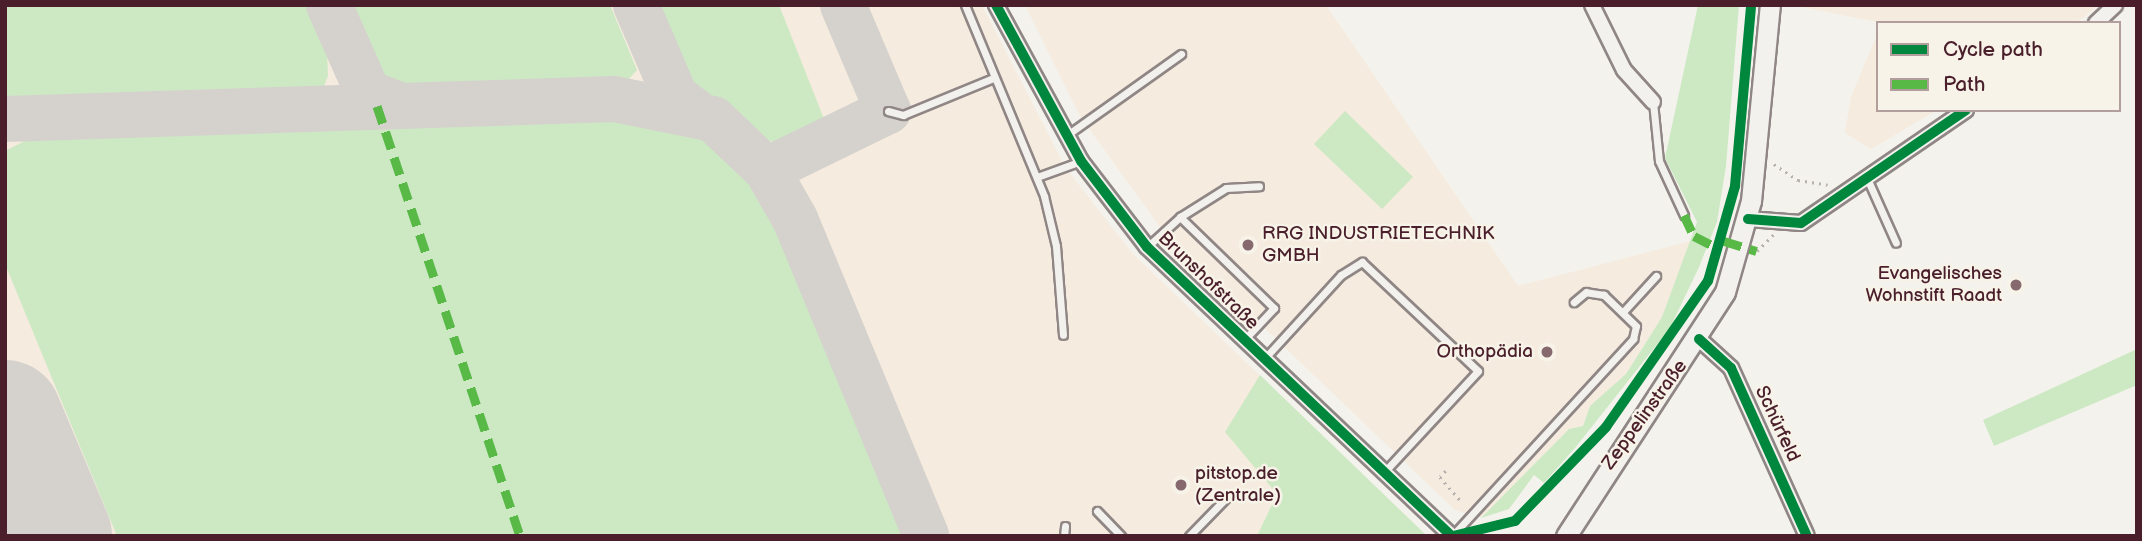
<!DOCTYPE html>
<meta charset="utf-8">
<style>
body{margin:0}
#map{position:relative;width:2142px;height:541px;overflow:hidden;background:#f4f2ec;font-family:"Balsamiq Sans",sans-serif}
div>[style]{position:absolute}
.built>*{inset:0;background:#f5ebde}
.green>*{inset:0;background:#cde9c4}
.taxiway>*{height:46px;margin:-23px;padding:0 23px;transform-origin:23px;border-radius:23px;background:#d5d1cd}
.runway>*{height:114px;margin:-57px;padding:0 57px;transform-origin:57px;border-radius:57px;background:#d5d1cd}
.path>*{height:2.5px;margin-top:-1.25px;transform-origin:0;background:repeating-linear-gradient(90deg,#b6b0ae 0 2px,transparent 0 7px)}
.roads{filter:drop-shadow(2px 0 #8f8685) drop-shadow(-2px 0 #8f8685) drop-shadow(0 2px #8f8685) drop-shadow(0 -2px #8f8685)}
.service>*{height:7px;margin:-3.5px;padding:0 3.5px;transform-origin:3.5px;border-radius:3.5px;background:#f2f1ed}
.minor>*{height:14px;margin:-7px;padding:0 7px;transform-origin:7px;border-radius:7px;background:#f2f1ed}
.secondary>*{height:19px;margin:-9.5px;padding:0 9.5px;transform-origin:9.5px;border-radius:9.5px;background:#f2f1ed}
.quiet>*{height:9px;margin-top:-4.5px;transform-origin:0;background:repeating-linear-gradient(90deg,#58b947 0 18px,transparent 0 27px)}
.cycleway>*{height:10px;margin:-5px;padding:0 5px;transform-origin:5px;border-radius:5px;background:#00873e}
.dots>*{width:19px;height:19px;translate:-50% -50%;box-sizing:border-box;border:4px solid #f7f3e8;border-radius:50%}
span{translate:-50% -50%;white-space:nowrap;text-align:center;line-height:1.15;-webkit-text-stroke:5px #f7f3e8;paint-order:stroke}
.poi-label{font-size:19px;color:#4a1f2b}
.left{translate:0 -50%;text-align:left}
.right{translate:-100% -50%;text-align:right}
.street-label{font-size:19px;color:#4a1f2b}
.frame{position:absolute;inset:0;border:7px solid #4a1f2b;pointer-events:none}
.legend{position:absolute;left:1876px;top:21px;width:245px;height:91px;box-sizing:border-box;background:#f7f3e8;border:2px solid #b29e9c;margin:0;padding:9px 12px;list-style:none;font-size:21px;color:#4a1f2b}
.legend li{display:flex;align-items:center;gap:14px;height:35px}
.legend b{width:35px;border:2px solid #b29e9c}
</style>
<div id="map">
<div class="built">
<div style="clip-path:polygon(5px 5px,982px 5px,1065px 167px,1132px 253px,1427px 536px,5px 536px)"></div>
<div style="clip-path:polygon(1025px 5px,1326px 5px,1518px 286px,1691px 241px,1662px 317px,1626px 374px,1591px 406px,1582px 426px,1569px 429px,1481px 518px,1455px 510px,1163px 231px,1080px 116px)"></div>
<div style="clip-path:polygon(1792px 5px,2099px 5px,2076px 23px,1882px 23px)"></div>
<div style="clip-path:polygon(1878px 32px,1878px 110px,1937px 110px,1871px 149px,1845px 133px,1851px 97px)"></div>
</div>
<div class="green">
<div style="clip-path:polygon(5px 5px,308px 5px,327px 50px,328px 76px,322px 91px,5px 102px)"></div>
<div style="clip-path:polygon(348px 5px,610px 5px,637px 70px,626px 82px,402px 89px,373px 66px)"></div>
<div style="clip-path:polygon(655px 5px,779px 5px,824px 119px,774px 142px,758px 138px,686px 81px)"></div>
<div style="clip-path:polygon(1698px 5px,1739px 5px,1726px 166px,1717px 222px,1699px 267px,1670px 328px,1575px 448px,1544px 483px,1534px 475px,1509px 509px,1481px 518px,1569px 429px,1583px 426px,1590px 406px,1626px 374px,1662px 317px,1697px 222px,1665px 158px)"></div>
<div style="clip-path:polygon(1345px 111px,1413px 177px,1382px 209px,1314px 144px)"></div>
<div style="clip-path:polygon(600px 119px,706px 137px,745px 171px,780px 224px,908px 536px,117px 536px,5px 264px,5px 151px,40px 133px)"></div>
<div style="clip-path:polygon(2137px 349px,2137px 385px,1994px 446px,1983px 420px)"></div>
<div style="clip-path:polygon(1260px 375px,1427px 536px,1257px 536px,1277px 494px,1225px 432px)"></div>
</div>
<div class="taxiway">
<div style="left:329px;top:5px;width:96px;rotate:66.1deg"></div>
<div style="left:368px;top:93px;width:33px;rotate:21deg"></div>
<div style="left:636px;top:5px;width:99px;rotate:66.8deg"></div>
<div style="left:675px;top:96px;width:23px;rotate:38deg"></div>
<div style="left:5px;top:119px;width:609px;rotate:-1.88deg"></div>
<div style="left:614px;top:99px;width:101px;rotate:11.4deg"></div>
<div style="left:713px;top:119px;width:74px;rotate:43.4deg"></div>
<div style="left:767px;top:170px;width:56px;rotate:60.3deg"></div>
<div style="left:795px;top:219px;width:343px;rotate:67.5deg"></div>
<div style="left:767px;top:170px;width:135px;rotate:-26deg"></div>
<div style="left:888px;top:111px;width:115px;rotate:-113deg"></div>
</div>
<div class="runway">
<div style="left:5px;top:417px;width:129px;rotate:67.2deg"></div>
</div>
<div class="path">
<div style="left:1774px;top:164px;width:29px;rotate:34deg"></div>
<div style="left:1798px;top:180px;width:30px;rotate:9deg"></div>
<div style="left:1757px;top:251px;width:23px;rotate:-45deg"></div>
<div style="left:1446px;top:471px;width:8px;rotate:135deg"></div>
<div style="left:1440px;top:477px;width:30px;rotate:49deg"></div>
</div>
<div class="roads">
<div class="service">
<div style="left:965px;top:5px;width:207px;rotate:67.5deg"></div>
<div style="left:1044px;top:196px;width:51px;rotate:76.5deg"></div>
<div style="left:1056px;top:246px;width:89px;rotate:85.5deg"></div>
<div style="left:1653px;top:102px;width:59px;rotate:84.2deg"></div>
<div style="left:1659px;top:161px;width:60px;rotate:65.2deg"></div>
<div style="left:888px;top:111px;width:16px;rotate:15deg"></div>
<div style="left:903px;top:115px;width:97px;rotate:-22.3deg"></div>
<div style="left:1067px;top:135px;width:140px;rotate:-35.4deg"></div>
<div style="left:1866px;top:176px;width:73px;rotate:65.9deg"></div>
<div style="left:1037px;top:177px;width:47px;rotate:-20deg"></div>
<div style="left:1180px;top:217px;width:54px;rotate:-32.2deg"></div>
<div style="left:1226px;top:188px;width:33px;rotate:-3deg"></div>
<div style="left:1147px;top:247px;width:45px;rotate:-42.3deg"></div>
<div style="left:1180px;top:217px;width:131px;rotate:44.1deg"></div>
<div style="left:1274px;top:308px;width:44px;rotate:133.2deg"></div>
<div style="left:1623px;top:312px;width:49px;rotate:-47.5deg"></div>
<div style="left:1264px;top:359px;width:114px;rotate:-47.5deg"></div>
<div style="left:1341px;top:275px;width:25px;rotate:-32deg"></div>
<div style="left:1362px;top:262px;width:159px;rotate:43.2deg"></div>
<div style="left:1478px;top:371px;width:138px;rotate:132.9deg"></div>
<div style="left:1097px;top:511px;width:35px;rotate:46deg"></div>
<div style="left:1064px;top:536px;width:10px;rotate:-84deg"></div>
<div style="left:1189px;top:536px;width:53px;rotate:-45.8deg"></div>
<div style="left:1452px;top:536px;width:268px;rotate:-47.4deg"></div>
<div style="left:1633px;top:339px;width:13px;rotate:-77deg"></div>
<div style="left:1636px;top:326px;width:45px;rotate:-135.9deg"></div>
<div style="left:1604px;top:295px;width:18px;rotate:-171deg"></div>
<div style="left:1586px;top:292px;width:16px;rotate:140deg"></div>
</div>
<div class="minor">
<div style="left:996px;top:5px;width:178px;rotate:61.4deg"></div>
<div style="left:1081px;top:161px;width:108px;rotate:52.5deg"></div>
<div style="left:1147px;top:247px;width:420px;rotate:43.5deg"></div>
<div style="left:1592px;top:5px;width:72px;rotate:63.8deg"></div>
<div style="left:1624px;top:70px;width:43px;rotate:47.8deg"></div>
<div style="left:2096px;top:23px;width:26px;rotate:-43deg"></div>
<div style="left:1748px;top:219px;width:53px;rotate:4.3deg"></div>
<div style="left:1801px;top:223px;width:200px;rotate:-34.4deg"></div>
<div style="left:1699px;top:339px;width:43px;rotate:42.2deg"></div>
<div style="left:1731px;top:368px;width:184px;rotate:65.7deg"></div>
</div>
<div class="secondary">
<div style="left:1566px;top:536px;width:291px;rotate:-56.9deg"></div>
<div style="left:1725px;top:292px;width:95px;rotate:-74.1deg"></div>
<div style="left:1751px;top:201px;width:197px;rotate:-84.5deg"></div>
</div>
</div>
<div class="quiet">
<div style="left:377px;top:106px;width:453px;rotate:71.6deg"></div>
<div style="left:1684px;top:215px;width:23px;rotate:65deg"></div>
<div style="left:1694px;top:236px;width:30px;rotate:27deg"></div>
<div style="left:1724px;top:241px;width:34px;rotate:17deg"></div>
</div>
<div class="cycleway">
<div style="left:996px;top:5px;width:178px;rotate:61.4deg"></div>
<div style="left:1081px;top:161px;width:108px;rotate:52.5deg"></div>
<div style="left:1147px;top:247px;width:420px;rotate:43.5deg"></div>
<div style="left:1748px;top:219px;width:53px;rotate:4.3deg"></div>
<div style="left:1801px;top:223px;width:200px;rotate:-34.4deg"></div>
<div style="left:1699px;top:339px;width:43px;rotate:42.2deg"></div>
<div style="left:1731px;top:368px;width:184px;rotate:65.7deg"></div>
<div style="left:1453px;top:536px;width:64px;rotate:-13.6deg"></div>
<div style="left:1515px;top:521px;width:131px;rotate:-45.9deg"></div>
<div style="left:1606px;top:427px;width:178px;rotate:-55.1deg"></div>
<div style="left:1708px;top:281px;width:99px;rotate:-74.1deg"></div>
<div style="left:1735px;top:186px;width:182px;rotate:-84.9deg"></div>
</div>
<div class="dots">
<div style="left:1248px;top:245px;background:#86696f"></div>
<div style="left:2016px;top:285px;background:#86696f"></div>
<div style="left:1547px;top:352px;background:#86696f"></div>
<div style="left:1181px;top:485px;background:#86696f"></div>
</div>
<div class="poi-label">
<span class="left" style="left:1262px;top:245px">RRG INDUSTRIETECHNIK<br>GMBH</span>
<span class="right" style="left:2002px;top:285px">Evangelisches<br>Wohnstift Raadt</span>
<span class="right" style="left:1533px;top:352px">Orthopädia</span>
<span class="left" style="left:1195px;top:485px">pitstop.de<br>(Zentrale)</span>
</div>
<div class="street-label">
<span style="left:1208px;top:281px;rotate:44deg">Brunshofstraße</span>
<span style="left:1645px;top:415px;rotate:-54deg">Zeppelinstraße</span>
<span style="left:1777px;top:424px;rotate:65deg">Schürfeld</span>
</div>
<div class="frame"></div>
<ul class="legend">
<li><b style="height:9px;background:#00873e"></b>Cycle path</li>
<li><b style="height:9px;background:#58b947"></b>Path</li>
</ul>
</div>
